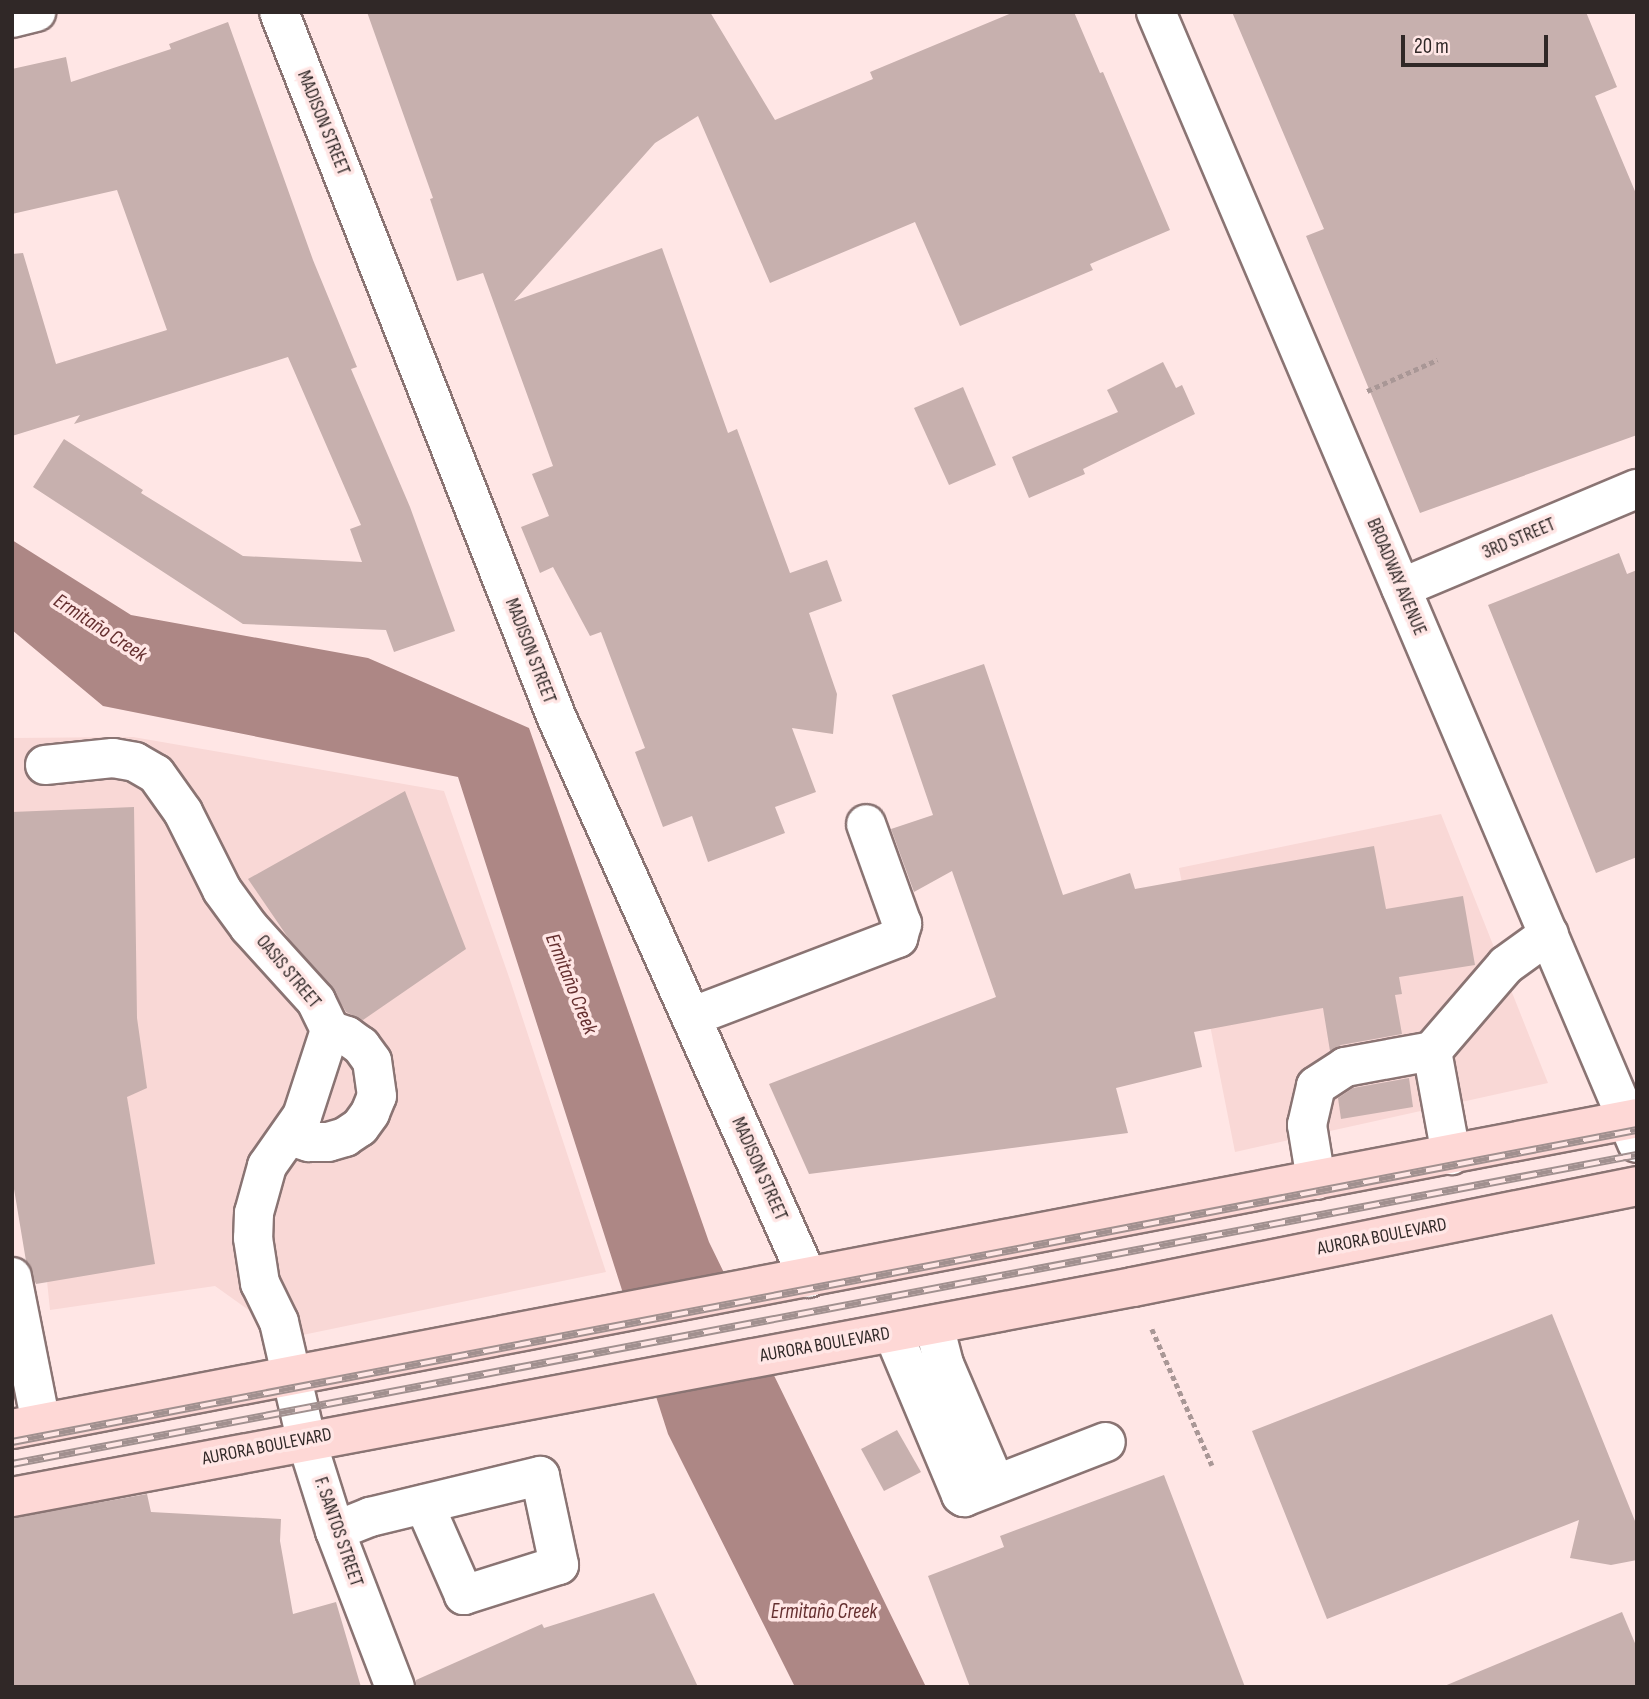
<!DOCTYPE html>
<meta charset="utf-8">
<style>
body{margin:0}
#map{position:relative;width:1649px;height:1699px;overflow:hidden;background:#ffe6e5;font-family:"Sofia Sans Condensed",sans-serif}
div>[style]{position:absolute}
.built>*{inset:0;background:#f9d8d6}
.water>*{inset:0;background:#ad8785}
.pier>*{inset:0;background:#ffe6e5}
.building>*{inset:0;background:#c7b0ae}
.path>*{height:4.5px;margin-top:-2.25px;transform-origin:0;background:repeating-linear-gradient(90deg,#a99796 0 5px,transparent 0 8.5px)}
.roads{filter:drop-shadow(2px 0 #8a7473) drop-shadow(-2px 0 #8a7473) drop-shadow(0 2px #8a7473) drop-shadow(0 -2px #8a7473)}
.minor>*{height:38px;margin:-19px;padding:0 19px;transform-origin:19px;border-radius:19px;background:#fff}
.major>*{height:38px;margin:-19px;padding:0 19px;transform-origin:19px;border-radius:19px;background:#fed8d6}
.rail>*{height:8px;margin-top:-4px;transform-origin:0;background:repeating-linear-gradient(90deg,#ffe6e5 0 16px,#a1908f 0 32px);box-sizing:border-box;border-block:2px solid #a1908f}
span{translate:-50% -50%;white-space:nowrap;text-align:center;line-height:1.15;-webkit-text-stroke:7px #ffe6e5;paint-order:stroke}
.street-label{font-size:19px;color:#302827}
.water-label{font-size:21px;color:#652f2f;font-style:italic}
.frame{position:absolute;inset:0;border:14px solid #302827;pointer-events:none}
.scale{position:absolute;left:1401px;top:35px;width:147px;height:32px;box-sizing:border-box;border:4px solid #302827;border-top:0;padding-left:9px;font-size:21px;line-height:24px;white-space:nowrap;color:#302827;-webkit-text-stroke:5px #ffe6e5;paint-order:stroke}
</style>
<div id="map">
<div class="built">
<div style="clip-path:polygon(133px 737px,444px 791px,510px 980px,606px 1272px,288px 1338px,215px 1286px,50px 1310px,12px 942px,12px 738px)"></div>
<div style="clip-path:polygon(1441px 814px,1548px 1083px,1235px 1152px,1179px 868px)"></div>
</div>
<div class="water">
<div style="clip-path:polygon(12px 540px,131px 615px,368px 658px,529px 728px,709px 1242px,926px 1687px,795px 1687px,668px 1434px,458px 777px,103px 706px,12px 630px)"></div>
</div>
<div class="pier">
<div style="clip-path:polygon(730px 1278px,768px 1358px,648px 1383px,622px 1302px)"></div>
</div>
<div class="building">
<div style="clip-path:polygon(367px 12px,710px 12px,775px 120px,873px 79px,870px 72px,1014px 12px,1074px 12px,1100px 73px,1103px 72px,1170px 230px,1090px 264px,1093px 270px,960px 326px,915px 222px,770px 283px,698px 116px,655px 143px,514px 301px,662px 248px,728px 433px,737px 429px,790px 573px,827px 560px,842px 601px,809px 613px,837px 694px,833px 734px,792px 728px,816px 792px,775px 807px,785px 833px,708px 862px,692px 816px,663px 827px,635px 752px,645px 748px,601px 632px,590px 636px,553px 567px,540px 573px,521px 527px,549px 516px,532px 474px,553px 466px,483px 273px,457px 281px,430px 199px,433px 198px)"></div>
<div style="clip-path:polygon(1232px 12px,1586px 12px,1617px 87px,1595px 96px,1637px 196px,1637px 435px,1420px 513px,1306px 236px,1324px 229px)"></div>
<div style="clip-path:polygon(228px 22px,313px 260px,357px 367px,351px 369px,410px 507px,455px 631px,394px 652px,386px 630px,243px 624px,33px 487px,64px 439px,143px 490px,141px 493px,243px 556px,362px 562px,350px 529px,361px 525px,288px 357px,74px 424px,80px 415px,12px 436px,12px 254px,23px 253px,56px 364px,167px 330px,117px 190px,12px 214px,12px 69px,66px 57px,71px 82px,171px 49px,169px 44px)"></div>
<div style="clip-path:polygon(1163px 362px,1176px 388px,1182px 385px,1195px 414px,1083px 469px,1085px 474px,1029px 498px,1012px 457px,1118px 412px,1107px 390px)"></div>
<div style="clip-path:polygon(963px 387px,996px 465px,949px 485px,914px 408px)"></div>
<div style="clip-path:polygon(1619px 553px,1627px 574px,1637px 570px,1637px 857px,1596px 873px,1488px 605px)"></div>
<div style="clip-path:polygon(984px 664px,1063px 895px,1130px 873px,1135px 889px,1374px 846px,1386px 909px,1463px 896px,1475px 965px,1399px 977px,1402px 994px,1395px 995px,1402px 1034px,1341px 1045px,1330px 1051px,1323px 1008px,1194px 1032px,1202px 1067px,1116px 1088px,1128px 1133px,809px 1174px,769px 1084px,996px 997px,952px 871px,914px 892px,891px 829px,933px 815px,892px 695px)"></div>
<div style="clip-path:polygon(405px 791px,466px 949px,363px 1020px,346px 1012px,332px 987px,289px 939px,248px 879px)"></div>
<div style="clip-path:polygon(134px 807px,137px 1018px,147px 1088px,127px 1097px,155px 1264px,36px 1284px,26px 1261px,12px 1177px,12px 812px)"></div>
<div style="clip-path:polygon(1409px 1078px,1413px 1107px,1341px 1119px,1338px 1098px,1353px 1088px)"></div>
<div style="clip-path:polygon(1552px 1314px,1637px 1526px,1637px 1560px,1611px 1565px,1570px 1558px,1579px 1520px,1327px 1619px,1252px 1431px)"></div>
<div style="clip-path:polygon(897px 1430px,921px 1472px,884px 1491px,861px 1449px)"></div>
<div style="clip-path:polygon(1164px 1475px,1245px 1687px,970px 1687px,928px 1576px,1004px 1547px,1000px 1536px)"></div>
<div style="clip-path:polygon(147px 1494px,151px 1512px,281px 1519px,280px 1541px,293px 1614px,336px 1602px,361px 1687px,12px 1687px,12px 1518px)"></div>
<div style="clip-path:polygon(654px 1593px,698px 1687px,416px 1687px,416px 1680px,542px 1624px,544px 1628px)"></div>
<div style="clip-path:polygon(1622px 1612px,1637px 1648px,1637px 1687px,1442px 1687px)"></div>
</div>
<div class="path">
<div style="left:1367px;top:391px;width:77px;rotate:-23.9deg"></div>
<div style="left:1152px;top:1329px;width:149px;rotate:66.2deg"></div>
</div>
<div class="roads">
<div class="minor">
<div style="left:279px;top:12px;width:757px;rotate:68.52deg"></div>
<div style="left:556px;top:716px;width:616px;rotate:65.85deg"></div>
<div style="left:1156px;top:12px;width:1229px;rotate:66.96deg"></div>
<div style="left:12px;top:18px;width:25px;rotate:-14deg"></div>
<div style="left:1401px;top:588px;width:256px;rotate:-22.8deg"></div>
<div style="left:45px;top:765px;width:68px;rotate:-5.9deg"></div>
<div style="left:113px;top:758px;width:22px;rotate:10deg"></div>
<div style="left:135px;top:762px;width:24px;rotate:30deg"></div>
<div style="left:156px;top:774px;width:47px;rotate:54.6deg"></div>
<div style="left:183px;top:812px;width:87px;rotate:63.4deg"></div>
<div style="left:222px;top:890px;width:46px;rotate:53.9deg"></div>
<div style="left:249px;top:927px;width:100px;rotate:47.8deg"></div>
<div style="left:316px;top:1001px;width:32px;rotate:64deg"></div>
<div style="left:330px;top:1030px;width:90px;rotate:108deg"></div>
<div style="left:302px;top:1116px;width:61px;rotate:125deg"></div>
<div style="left:267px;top:1166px;width:49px;rotate:105.5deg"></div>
<div style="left:254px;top:1213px;width:25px;rotate:92deg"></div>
<div style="left:253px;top:1238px;width:46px;rotate:81.2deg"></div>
<div style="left:260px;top:1283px;width:43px;rotate:64deg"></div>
<div style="left:279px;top:1322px;width:120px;rotate:77deg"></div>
<div style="left:306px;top:1439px;width:96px;rotate:72.5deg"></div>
<div style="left:335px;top:1531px;width:167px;rotate:69deg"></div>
<div style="left:691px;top:1017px;width:222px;rotate:-20.9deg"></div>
<div style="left:898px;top:938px;width:15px;rotate:-74deg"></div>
<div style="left:902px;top:924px;width:106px;rotate:-109.8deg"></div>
<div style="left:1432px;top:1051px;width:106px;rotate:79.6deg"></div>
<div style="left:290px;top:1136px;width:20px;rotate:18deg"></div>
<div style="left:309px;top:1142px;width:19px"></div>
<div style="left:328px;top:1142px;width:18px;rotate:-16deg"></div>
<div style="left:345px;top:1137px;width:18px;rotate:-34deg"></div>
<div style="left:360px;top:1127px;width:17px;rotate:-54deg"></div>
<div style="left:370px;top:1113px;width:18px;rotate:-68deg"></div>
<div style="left:377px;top:1096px;width:35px;rotate:-98deg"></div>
<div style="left:372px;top:1061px;width:19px;rotate:-126deg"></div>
<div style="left:361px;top:1046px;width:17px;rotate:-144deg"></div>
<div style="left:347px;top:1036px;width:18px;rotate:-161deg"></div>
<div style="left:1316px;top:1180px;width:56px;rotate:-99.3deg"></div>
<div style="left:1307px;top:1125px;width:40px;rotate:-77deg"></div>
<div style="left:1316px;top:1086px;width:35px;rotate:-33deg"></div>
<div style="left:1345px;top:1067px;width:88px;rotate:-10.4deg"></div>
<div style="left:1432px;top:1051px;width:113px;rotate:-49.3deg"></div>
<div style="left:1506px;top:965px;width:53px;rotate:-35.8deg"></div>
<div style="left:12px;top:1277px;width:149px;rotate:78.8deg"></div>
<div style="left:934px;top:1325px;width:40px;rotate:75.6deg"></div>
<div style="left:944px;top:1364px;width:129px;rotate:66.8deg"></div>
<div style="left:893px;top:1333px;width:176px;rotate:67.2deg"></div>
<div style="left:961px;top:1495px;width:4px;rotate:34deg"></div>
<div style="left:964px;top:1497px;width:152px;rotate:-21.2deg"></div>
<div style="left:335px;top:1531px;width:38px;rotate:-22deg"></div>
<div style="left:370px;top:1517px;width:175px;rotate:-13.6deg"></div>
<div style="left:540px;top:1476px;width:91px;rotate:77.9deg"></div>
<div style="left:559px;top:1565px;width:100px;rotate:162.5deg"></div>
<div style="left:464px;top:1595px;width:99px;rotate:-113.7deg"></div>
</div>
<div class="major">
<div style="left:12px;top:1429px;width:1654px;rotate:-10.83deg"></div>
<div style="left:12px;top:1497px;width:1141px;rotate:-10.61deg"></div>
<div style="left:1133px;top:1287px;width:514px;rotate:-11.33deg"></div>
</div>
</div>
<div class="rail">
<div style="left:12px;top:1442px;width:1655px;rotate:-10.87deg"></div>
<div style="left:12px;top:1464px;width:1654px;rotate:-10.77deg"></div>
</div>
<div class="street-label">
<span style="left:323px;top:123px;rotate:68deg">MADISON STREET</span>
<span style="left:1519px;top:539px;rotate:-23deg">3RD STREET</span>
<span style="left:1396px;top:577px;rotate:67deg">BROADWAY AVENUE</span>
<span style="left:530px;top:651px;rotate:69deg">MADISON STREET</span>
<span style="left:288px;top:972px;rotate:50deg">OASIS STREET</span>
<span style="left:759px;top:1169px;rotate:66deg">MADISON STREET</span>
<span style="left:1382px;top:1237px;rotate:-11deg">AURORA BOULEVARD</span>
<span style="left:825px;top:1345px;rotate:-10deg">AURORA BOULEVARD</span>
<span style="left:267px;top:1447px;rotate:-11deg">AURORA BOULEVARD</span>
<span style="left:338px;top:1532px;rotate:71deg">F. SANTOS STREET</span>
</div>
<div class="water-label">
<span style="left:100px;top:628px;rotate:33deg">Ermitaño Creek</span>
<span style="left:571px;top:984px;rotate:68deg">Ermitaño Creek</span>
<span style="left:824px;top:1612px">Ermitaño Creek</span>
</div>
<div class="frame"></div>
<div class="scale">20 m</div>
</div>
